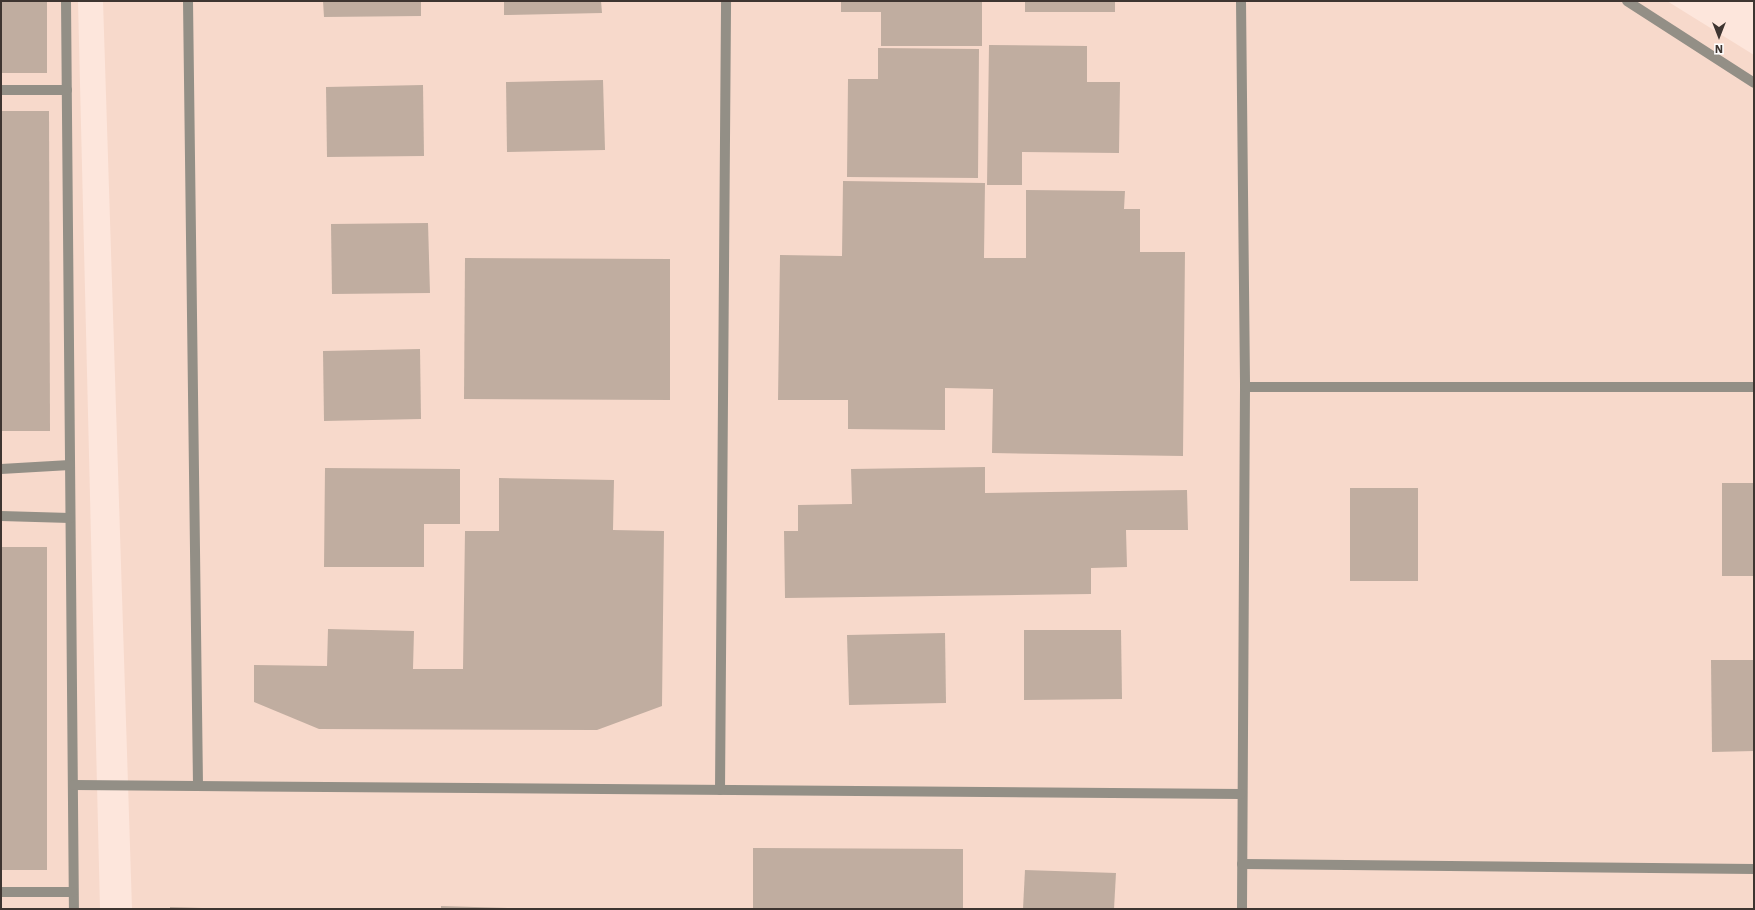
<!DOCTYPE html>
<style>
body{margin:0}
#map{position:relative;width:1755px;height:910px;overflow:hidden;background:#fde6dc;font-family:"Work Sans",sans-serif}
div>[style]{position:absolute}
.built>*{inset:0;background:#f7d9cb}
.building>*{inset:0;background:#c0ada0}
.minor>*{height:10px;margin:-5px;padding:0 5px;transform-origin:5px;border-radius:5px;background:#938f86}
span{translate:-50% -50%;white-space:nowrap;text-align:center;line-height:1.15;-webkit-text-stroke:3.5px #fff;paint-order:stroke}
.frame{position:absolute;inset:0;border:2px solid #3e3531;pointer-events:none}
.north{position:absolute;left:1699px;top:16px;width:40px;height:40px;-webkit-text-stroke:3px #fff;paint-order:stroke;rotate:180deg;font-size:11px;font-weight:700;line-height:16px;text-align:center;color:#3e3531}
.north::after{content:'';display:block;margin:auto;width:14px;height:18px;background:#3e3531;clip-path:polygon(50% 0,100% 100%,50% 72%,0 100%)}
</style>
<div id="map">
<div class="built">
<div style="clip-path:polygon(1px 1px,78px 1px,100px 909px,1px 909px)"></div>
<div style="clip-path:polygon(103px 1px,1667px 1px,1754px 55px,1754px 909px,132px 909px)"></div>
</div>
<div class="building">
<div style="clip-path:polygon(1px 1px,47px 1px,47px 73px,1px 73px)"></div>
<div style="clip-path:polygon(323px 1px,421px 1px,421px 16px,324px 17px)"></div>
<div style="clip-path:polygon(504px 1px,601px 1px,602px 13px,504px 15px)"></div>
<div style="clip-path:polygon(841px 1px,982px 1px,982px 46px,881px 46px,881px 12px,841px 12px)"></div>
<div style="clip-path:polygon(1025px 1px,1115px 1px,1115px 12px,1025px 12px)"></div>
<div style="clip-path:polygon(989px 45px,1087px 46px,1087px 82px,1120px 82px,1119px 153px,1022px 152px,1022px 185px,987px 185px)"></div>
<div style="clip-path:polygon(878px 48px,979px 49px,978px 178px,847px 177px,848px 79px,878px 79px)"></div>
<div style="clip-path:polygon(603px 80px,605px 150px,507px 152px,506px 82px)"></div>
<div style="clip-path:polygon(423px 85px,424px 156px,327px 157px,326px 87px)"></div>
<div style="clip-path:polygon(1px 111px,49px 111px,50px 431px,1px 431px)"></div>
<div style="clip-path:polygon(843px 181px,985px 183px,984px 258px,1026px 258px,1026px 190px,1125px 191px,1124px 209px,1140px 209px,1140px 252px,1185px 252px,1183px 456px,992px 453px,993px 389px,945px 388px,945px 430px,848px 429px,848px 400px,778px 400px,780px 255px,842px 256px)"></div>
<div style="clip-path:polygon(428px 223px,430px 293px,332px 294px,331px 224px)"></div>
<div style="clip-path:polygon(465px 258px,670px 259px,670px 400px,464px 399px)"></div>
<div style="clip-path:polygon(420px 349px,421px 419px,324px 421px,323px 351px)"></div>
<div style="clip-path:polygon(985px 467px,985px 493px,1187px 490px,1188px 530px,1126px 530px,1127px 567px,1091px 568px,1091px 594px,785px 598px,784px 531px,798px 531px,798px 505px,852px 504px,851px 469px)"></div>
<div style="clip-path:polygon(325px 468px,460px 469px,460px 524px,424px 524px,424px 567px,324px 567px)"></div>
<div style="clip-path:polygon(499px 478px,614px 480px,613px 530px,664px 531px,662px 706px,597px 730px,319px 729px,254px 702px,254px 665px,327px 666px,328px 629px,414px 631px,413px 669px,463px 669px,465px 531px,499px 531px)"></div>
<div style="clip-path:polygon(1722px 483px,1754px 483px,1754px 576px,1722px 576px)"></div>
<div style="clip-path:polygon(1350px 488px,1418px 488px,1418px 581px,1350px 581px)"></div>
<div style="clip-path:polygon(1px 547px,47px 547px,47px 870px,1px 870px)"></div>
<div style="clip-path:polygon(1024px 630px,1121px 630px,1122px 699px,1024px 700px)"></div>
<div style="clip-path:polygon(945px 633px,946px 703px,849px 705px,847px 635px)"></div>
<div style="clip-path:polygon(1711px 660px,1754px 660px,1754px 751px,1712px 752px)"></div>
<div style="clip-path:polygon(753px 848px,963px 849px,963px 909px,753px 909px)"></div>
<div style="clip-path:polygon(1025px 870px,1116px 873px,1114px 909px,1023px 909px)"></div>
<div style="clip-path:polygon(441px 906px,508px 908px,508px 909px,441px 909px)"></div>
<div style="clip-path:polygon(170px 907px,202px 908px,202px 909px,170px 909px)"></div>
</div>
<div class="minor">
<div style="left:66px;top:1px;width:908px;rotate:89.5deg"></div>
<div style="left:188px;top:1px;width:785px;rotate:89.27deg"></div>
<div style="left:1241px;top:1px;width:386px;rotate:89.4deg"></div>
<div style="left:1245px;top:387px;width:522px;rotate:90.33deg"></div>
<div style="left:1627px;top:1px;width:151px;rotate:32.8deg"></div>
<div style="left:1px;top:90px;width:66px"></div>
<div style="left:1245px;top:387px;width:509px"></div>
<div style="left:1px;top:469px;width:69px;rotate:-3.3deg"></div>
<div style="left:1px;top:516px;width:69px;rotate:1.7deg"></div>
<div style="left:74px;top:785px;width:1167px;rotate:0.44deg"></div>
<div style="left:720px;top:790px;width:789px;rotate:-89.56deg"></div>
<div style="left:1242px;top:864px;width:512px;rotate:0.56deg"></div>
<div style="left:1px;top:892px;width:72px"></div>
</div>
<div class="frame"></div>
<div class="north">N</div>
</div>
